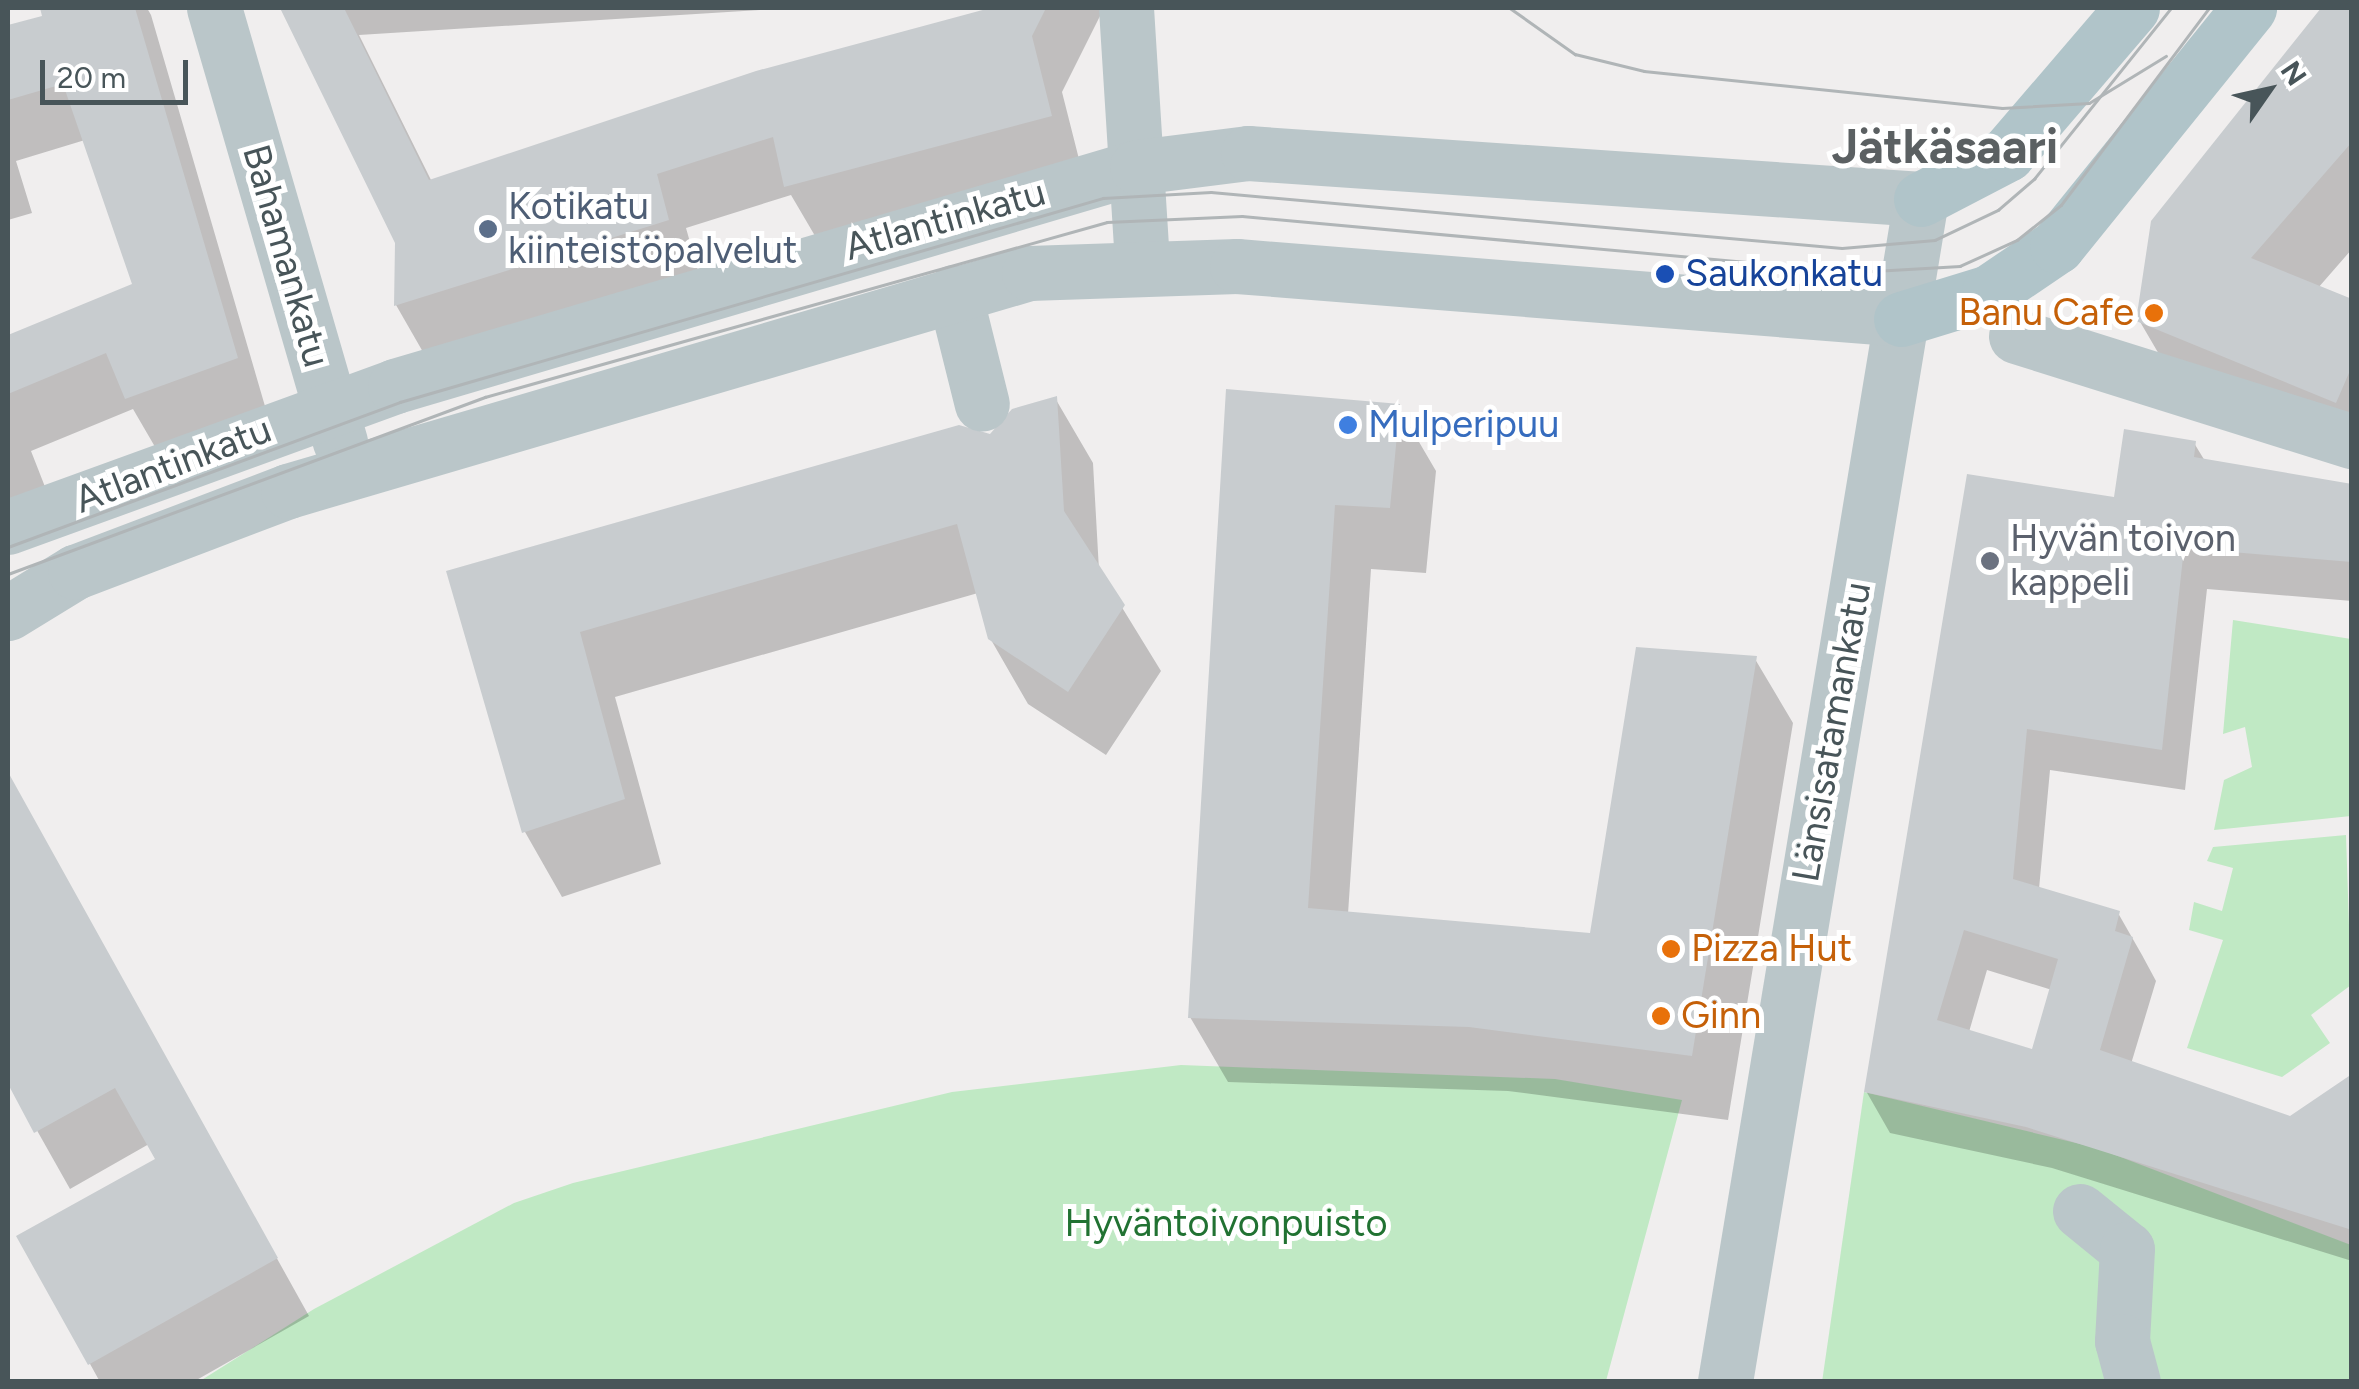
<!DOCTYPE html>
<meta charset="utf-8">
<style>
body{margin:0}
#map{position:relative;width:2359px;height:1389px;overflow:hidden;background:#f0eeee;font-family:Figtree,sans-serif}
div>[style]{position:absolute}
.green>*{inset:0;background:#c0e9c4}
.shadow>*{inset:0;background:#0003}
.building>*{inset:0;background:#c8cccf}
.minor>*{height:55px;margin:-27.5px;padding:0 27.5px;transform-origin:27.5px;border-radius:27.5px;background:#bac6c9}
.major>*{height:55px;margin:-27.5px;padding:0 27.5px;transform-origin:27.5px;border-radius:27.5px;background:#b0c4c9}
.tram>*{height:2.5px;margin:-1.25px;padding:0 1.25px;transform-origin:1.25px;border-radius:1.25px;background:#b0b5b7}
.dots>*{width:28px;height:28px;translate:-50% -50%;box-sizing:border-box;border:5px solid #fff;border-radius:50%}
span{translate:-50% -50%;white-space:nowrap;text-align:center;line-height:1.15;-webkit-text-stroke:10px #fff;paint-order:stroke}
.service-label{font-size:38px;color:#4e5e75}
.left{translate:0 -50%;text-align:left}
.street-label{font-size:38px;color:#485559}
.transit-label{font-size:38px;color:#164399}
.food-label{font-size:38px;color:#c56008}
.right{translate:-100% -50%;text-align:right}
.shop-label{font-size:38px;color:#366cbe}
.worship-label{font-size:38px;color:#5b616d}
.park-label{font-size:38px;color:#217232}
.district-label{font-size:48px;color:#5b6062;font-weight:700}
.frame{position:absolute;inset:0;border:10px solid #485559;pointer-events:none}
.north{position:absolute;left:2219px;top:40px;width:100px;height:100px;-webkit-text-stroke:8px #fff;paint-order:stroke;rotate:56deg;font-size:28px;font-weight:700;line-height:40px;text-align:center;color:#485559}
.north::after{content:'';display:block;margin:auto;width:35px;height:45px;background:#485559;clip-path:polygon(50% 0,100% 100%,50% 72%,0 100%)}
.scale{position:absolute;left:40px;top:60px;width:148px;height:45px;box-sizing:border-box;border:5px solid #485559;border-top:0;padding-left:12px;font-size:30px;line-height:35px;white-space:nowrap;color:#485559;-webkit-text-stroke:8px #fff;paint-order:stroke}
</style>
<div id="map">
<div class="green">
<div style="clip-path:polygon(2233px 620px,2351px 639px,2351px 816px,2214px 830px,2224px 780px,2252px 767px,2245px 727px,2223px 734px)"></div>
<div style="clip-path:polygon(2346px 835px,2351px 985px,2311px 1015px,2330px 1043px,2282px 1077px,2187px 1048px,2223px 940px,2189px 930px,2194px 902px,2222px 911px,2233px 868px,2207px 861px,2213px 847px)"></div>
<div style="clip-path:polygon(1181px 1065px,1555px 1079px,1682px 1100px,1606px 1381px,200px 1381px,314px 1309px,514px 1203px,573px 1183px,952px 1092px)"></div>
<div style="clip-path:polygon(1864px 1092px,2097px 1148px,2351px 1245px,2351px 1381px,1822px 1382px)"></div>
</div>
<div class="shadow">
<div style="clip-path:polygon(43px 8px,147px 8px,151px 15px,267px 413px,158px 452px,133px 409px,31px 451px,49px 497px,8px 516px,8px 338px,135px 286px,85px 140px,16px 161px,32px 213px,8px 220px,8px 28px,46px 18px)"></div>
<div style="clip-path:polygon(282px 8px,790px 8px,359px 35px,432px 182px,993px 8px,1104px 8px,1062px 92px,1082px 171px,818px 241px,791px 195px,686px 228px,699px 274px,427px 359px,396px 305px,398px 243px)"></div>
<div style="clip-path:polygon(2324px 8px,2352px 8px,2352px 249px,2318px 288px,2352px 302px,2352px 458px,2177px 385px,2139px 320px,2154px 222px)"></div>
<div style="clip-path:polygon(1229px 392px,1398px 406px,1436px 471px,1426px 573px,1371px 569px,1348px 914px,1592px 935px,1755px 659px,1793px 723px,1728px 1120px,1508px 1091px,1228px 1082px,1190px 1017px)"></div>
<div style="clip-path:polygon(1055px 398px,1093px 463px,1099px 570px,1161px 671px,1106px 755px,1028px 704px,990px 638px,978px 593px,615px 697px,661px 864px,562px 897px,525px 832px,449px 573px,991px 437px)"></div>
<div style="clip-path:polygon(evenodd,2194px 443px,2205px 461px,2352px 486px,2352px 601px,2207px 589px,2185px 790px,2050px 770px,2039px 889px,2118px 913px,2142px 955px,2156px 981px,2131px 1064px,2290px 1119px,2352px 1077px,2352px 1261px,2052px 1168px,1890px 1133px,1866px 1091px,2116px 500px,2194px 443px,1987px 970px,2052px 990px,2033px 1052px,1969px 1032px,1987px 970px)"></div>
<div style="clip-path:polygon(8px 775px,309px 1316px,193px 1382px,100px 1382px,20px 1237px,158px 1160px,149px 1144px,70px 1189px,8px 1079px)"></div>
</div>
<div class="building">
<div style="clip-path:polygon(40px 8px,135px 8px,238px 358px,125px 399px,106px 353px,8px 394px,8px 335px,132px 284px,63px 84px,8px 100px,8px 25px,42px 16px)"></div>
<div style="clip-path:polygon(280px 8px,344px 8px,429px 180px,756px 71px,990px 8px,1046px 8px,1032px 36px,1052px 116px,784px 187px,773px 137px,657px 174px,669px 220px,394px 306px,395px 243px)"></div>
<div style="clip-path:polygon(2321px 8px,2352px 8px,2352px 142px,2251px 258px,2352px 299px,2352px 366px,2336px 403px,2136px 321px,2151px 221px)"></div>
<div style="clip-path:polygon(1226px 389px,1400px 404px,1390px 508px,1335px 505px,1308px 908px,1590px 933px,1636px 647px,1757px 656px,1692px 1056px,1469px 1027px,1188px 1018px)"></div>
<div style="clip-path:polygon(1057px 396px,1064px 511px,1125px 605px,1068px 692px,988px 639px,957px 524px,580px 632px,625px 799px,522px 833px,446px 571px,959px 425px,990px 434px,1012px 409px)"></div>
<div style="clip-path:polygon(evenodd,2124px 429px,2196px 441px,2194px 457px,2352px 484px,2352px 562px,2184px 548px,2162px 750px,2027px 729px,2013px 879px,2120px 911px,2115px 931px,2133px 937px,2100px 1050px,2290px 1116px,2352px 1074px,2352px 1230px,2026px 1127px,1864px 1092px,1967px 474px,2114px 497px,2124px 429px,1964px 930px,2058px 959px,2032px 1049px,1937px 1020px,1964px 930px)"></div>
<div style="clip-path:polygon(8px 772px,278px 1258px,88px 1365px,16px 1236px,155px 1159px,115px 1088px,34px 1133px,8px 1084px)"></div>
</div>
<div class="minor">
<div style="left:214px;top:8px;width:452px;rotate:73.8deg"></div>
<div style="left:1126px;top:8px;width:256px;rotate:86.4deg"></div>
<div style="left:954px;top:292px;width:115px;rotate:76deg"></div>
<div style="left:2016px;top:336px;width:352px;rotate:17.4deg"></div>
<div style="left:8px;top:527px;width:412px;rotate:-20deg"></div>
<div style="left:395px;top:386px;width:774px;rotate:-16.44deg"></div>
<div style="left:1137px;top:167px;width:112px;rotate:-7.2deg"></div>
<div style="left:1248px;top:153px;width:675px;rotate:3.91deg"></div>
<div style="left:1921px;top:199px;width:1199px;rotate:99.41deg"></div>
<div style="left:8px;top:613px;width:79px;rotate:-31.5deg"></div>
<div style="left:75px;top:572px;width:228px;rotate:-20.8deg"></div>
<div style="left:288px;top:491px;width:772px;rotate:-16.39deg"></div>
<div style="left:1029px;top:273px;width:208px;rotate:-1.9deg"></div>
<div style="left:1237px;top:266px;width:666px;rotate:4.56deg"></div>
<div style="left:2080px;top:1211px;width:60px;rotate:39deg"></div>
<div style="left:2127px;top:1249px;width:92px;rotate:93.1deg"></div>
<div style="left:2122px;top:1341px;width:42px;rotate:75deg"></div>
</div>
<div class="major">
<div style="left:1921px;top:199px;width:97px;rotate:-27.6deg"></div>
<div style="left:2007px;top:154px;width:192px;rotate:-49.4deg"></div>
<div style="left:1901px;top:319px;width:92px;rotate:-17.1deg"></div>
<div style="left:1989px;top:292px;width:82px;rotate:-34.1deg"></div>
<div style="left:2057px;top:246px;width:306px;rotate:-51.1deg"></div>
</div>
<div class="tram">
<div style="left:1510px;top:8px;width:80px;rotate:35.3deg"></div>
<div style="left:1575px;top:54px;width:71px;rotate:13.8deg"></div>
<div style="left:1644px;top:71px;width:360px;rotate:5.9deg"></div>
<div style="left:2002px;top:108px;width:87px;rotate:-3.3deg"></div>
<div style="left:2089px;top:103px;width:90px;rotate:-31.4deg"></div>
<div style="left:8px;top:547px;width:418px;rotate:-20.3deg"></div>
<div style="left:400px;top:402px;width:732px;rotate:-16.18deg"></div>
<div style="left:1103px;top:198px;width:108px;rotate:-3.2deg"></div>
<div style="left:1211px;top:192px;width:633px;rotate:5.07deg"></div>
<div style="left:1842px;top:248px;width:93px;rotate:-4.9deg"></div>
<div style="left:1935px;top:240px;width:70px;rotate:-25.5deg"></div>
<div style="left:1998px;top:210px;width:48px;rotate:-40.7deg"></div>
<div style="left:2034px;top:179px;width:219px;rotate:-51.3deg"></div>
<div style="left:8px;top:574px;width:509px;rotate:-20.36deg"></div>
<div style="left:485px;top:397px;width:646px;rotate:-15.71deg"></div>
<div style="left:1107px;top:222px;width:135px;rotate:-2.5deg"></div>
<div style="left:1242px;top:216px;width:617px;rotate:5.21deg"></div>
<div style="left:1856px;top:272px;width:104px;rotate:-3.3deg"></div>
<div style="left:1960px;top:266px;width:63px;rotate:-24.5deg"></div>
<div style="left:2017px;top:240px;width:56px;rotate:-38.5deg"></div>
<div style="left:2061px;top:205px;width:246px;rotate:-53.1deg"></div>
</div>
<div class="dots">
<div style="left:488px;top:229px;background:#5c6f8a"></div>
<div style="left:1665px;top:274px;background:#1a4fb4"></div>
<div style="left:2154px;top:313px;background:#e8710a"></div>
<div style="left:1348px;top:425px;background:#3f7fe0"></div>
<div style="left:1990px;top:561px;background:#6b7280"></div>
<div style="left:1671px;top:949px;background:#e8710a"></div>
<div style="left:1661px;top:1016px;background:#e8710a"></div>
</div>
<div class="service-label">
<span class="left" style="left:508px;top:229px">Kotikatu<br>kiinteistöpalvelut</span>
</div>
<div class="street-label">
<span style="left:945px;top:220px;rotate:-16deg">Atlantinkatu</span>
<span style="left:286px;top:256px;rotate:74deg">Bahamankatu</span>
<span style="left:173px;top:465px;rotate:-21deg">Atlantinkatu</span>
<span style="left:1832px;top:732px;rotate:-80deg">Länsisatamankatu</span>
</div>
<div class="transit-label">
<span class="left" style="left:1685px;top:274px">Saukonkatu</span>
</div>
<div class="food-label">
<span class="right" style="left:2134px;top:313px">Banu Cafe</span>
<span class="left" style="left:1691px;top:949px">Pizza Hut</span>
<span class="left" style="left:1681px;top:1016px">Ginn</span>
</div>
<div class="shop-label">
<span class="left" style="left:1368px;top:425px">Mulperipuu</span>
</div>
<div class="worship-label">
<span class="left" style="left:2010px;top:561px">Hyvän toivon<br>kappeli</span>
</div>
<div class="park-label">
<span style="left:1226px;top:1224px">Hyväntoivonpuisto</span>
</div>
<div class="district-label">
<span style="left:1945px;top:147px">Jätkäsaari</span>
</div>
<div class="frame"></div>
<div class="north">N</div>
<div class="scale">20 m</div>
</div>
